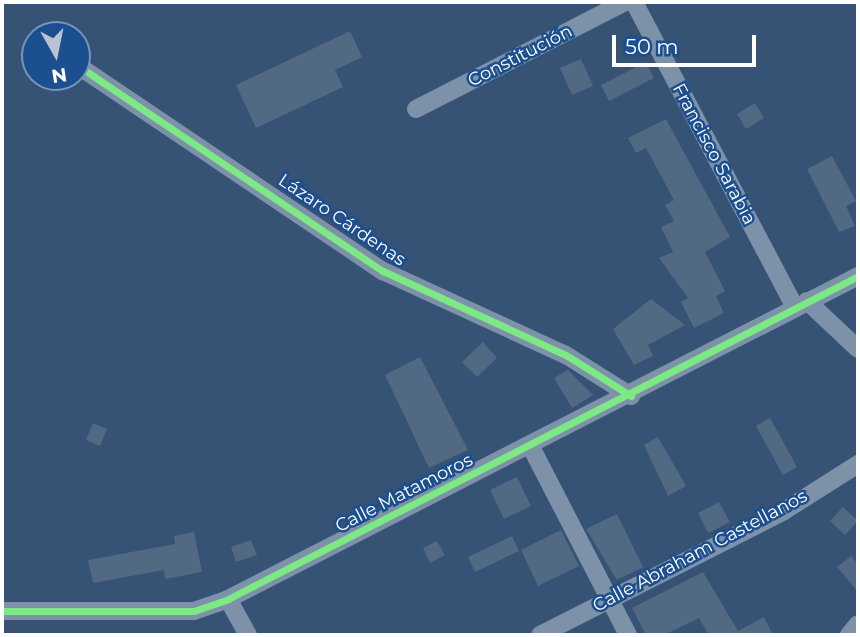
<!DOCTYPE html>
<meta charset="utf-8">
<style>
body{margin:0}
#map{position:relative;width:860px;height:637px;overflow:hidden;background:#365274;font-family:Montserrat,sans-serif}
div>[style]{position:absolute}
.building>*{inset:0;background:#526984}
.street>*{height:18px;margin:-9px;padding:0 9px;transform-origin:9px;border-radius:9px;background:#7d92a8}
.cycleway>*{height:7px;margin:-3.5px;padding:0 3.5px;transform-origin:3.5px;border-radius:3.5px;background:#7ce984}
span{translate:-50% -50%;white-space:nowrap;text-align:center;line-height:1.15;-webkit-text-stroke:5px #1b4f8f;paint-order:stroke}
.street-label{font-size:18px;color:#fff}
.frame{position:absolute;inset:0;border:4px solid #fff;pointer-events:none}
.north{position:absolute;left:21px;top:21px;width:70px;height:70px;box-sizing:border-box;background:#1b4f8f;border:2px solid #7695bc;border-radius:50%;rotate:171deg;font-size:19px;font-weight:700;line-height:28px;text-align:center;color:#fff}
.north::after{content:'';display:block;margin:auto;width:24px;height:32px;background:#b9c2ce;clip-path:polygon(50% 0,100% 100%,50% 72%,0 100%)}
.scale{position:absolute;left:612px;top:35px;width:144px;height:32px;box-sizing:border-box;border:4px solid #fff;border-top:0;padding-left:9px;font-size:21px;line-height:24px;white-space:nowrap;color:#fff;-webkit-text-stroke:5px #1b4f8f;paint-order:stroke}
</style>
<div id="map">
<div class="building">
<div style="clip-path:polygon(350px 31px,362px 57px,335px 70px,343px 87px,256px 128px,236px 85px)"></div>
<div style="clip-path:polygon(581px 59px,593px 86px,572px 95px,560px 68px)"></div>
<div style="clip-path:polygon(646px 62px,654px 78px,609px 101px,601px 85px)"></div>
<div style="clip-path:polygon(755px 103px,764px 118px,746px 129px,737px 114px)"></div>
<div style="clip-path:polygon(666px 119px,730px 237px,705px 252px,725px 291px,716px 296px,724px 313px,694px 328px,681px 302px,688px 298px,659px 258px,673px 252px,661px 227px,674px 221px,665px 205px,674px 200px,646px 148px,636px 153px,628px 138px)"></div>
<div style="clip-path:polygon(832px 156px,856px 201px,846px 206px,855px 226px,839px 232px,807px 169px)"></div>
<div style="clip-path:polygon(651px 299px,685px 325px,648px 345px,653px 356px,634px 365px,613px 329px)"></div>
<div style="clip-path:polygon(483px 342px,497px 358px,477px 377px,462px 362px)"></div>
<div style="clip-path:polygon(420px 357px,468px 450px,429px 468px,385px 375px)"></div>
<div style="clip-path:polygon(568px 370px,593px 395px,572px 408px,554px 378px)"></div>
<div style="clip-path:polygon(770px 418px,797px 467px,783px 475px,756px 426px)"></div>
<div style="clip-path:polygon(93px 423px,107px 429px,100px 446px,86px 440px)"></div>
<div style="clip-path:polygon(658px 437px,686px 486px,668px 496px,644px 445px)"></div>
<div style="clip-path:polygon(517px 477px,531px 506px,504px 519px,490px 490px)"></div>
<div style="clip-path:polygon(719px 502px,730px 522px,708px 533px,698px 513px)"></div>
<div style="clip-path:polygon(843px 507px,858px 521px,845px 535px,830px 521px)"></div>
<div style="clip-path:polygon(617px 514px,643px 567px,617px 580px,586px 529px)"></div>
<div style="clip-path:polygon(561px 530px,579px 566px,538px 586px,521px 550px)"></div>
<div style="clip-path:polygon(194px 532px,202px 572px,165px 579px,164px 570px,93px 583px,88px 560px,175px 544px,174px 536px)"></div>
<div style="clip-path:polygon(512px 536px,519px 551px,475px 572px,468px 557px)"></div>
<div style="clip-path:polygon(251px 540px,257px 555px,236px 562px,231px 547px)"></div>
<div style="clip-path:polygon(437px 541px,445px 555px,430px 563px,423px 548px)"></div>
<div style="clip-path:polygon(851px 556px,858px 564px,858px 592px,837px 567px)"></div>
<div style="clip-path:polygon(703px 572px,738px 631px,764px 617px,773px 635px,709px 635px,699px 618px,664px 635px,646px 635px,632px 608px)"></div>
</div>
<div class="street">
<div style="left:634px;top:2px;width:345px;rotate:62.2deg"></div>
<div style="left:83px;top:69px;width:362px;rotate:34deg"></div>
<div style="left:383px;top:271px;width:201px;rotate:24.7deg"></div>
<div style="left:566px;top:355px;width:77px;rotate:32.2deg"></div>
<div style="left:416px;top:109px;width:235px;rotate:-27.1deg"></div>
<div style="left:807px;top:301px;width:70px;rotate:43.3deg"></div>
<div style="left:531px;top:447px;width:212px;rotate:62.7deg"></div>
<div style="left:228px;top:599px;width:41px;rotate:60.9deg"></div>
<div style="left:2px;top:611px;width:192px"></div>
<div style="left:194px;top:611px;width:36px;rotate:-19deg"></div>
<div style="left:228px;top:599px;width:708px;rotate:-27.14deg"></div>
<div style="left:540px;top:635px;width:274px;rotate:-26.9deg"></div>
<div style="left:784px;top:511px;width:88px;rotate:-32.4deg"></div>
<div style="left:849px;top:635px;width:14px;rotate:-51deg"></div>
</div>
<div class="cycleway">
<div style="left:83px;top:69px;width:362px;rotate:34deg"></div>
<div style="left:383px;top:271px;width:201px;rotate:24.7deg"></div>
<div style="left:566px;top:355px;width:77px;rotate:32.2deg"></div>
<div style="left:2px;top:611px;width:192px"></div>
<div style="left:194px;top:611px;width:36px;rotate:-19deg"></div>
<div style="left:228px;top:599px;width:708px;rotate:-27.14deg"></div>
</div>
<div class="street-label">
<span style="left:520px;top:56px;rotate:-27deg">Constitución</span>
<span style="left:714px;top:154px;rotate:62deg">Francisco Sarabia</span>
<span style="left:342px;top:220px;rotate:34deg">Lázaro Cárdenas</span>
<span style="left:404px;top:493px;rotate:-27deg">Calle Matamoros</span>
<span style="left:700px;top:551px;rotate:-28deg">Calle Abraham Castellanos</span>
</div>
<div class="frame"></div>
<div class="north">N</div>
<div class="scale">50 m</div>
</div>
